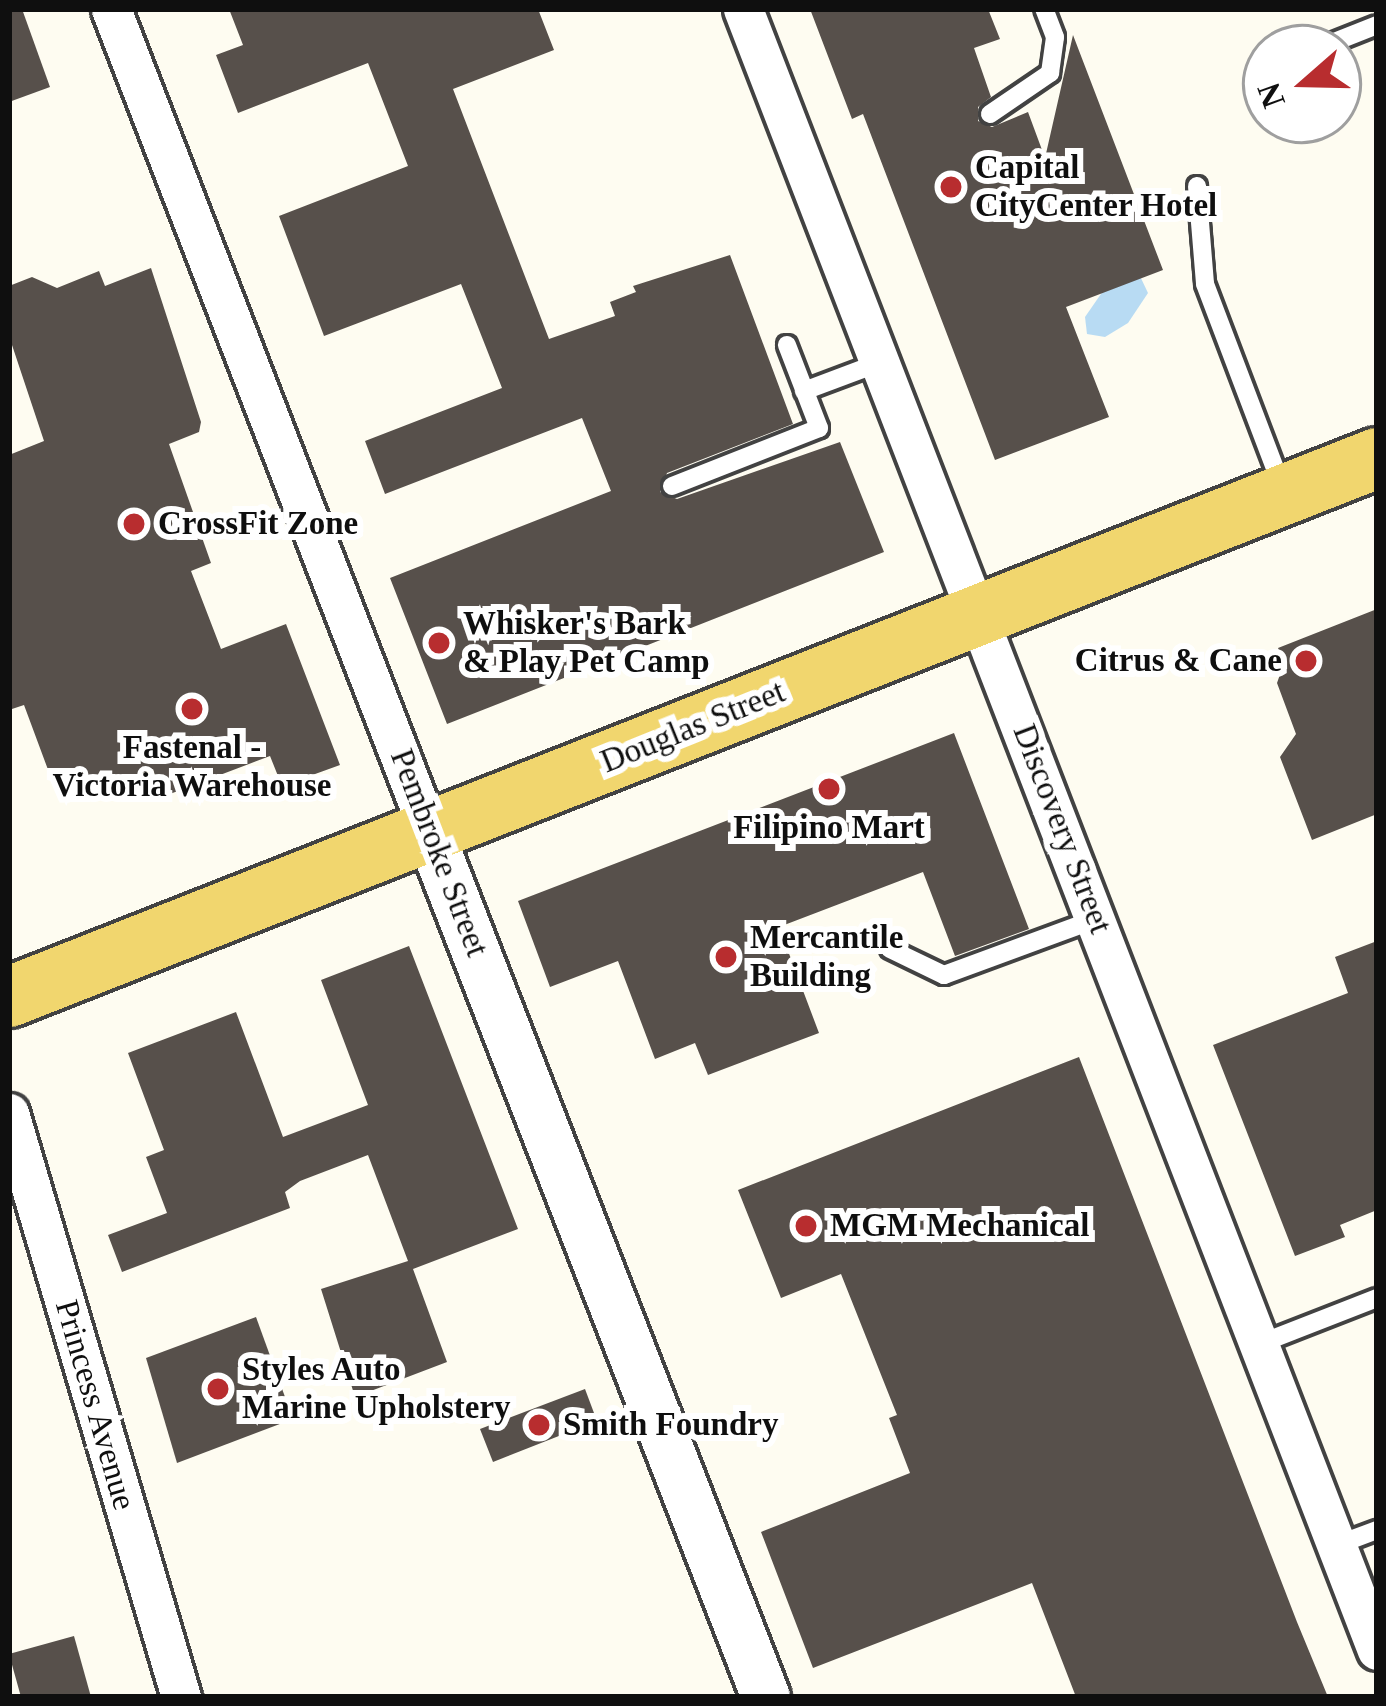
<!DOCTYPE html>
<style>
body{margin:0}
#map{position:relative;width:1386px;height:1706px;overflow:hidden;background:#fefcf1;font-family:"Times New Roman",serif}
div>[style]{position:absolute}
.water>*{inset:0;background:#b8dbf3}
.building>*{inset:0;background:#57504b}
.roads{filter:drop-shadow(3px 0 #424242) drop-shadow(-3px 0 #424242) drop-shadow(0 3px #424242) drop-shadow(0 -3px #424242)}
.service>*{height:18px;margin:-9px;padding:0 9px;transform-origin:9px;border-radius:9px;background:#fff}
.minor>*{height:39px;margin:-19.5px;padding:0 19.5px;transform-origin:19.5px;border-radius:19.5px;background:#fff}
.tertiary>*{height:48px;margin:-24px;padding:0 24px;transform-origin:24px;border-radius:24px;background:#fff}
.primary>*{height:60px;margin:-30px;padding:0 30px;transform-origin:30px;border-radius:30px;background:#f1d66e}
.dots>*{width:33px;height:33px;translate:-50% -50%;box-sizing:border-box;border:6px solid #fff;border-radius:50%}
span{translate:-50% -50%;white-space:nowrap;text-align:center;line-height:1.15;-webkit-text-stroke:12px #fff;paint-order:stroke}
.poi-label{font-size:33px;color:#0f0f0f;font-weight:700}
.left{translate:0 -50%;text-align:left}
.right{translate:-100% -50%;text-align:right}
.street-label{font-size:33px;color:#0f0f0f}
.frame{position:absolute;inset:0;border:12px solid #0f0f0f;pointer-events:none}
.north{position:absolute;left:1242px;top:24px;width:120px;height:120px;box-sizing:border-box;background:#fff;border:3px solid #9f9f9f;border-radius:50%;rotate:250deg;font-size:33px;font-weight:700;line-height:48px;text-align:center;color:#0f0f0f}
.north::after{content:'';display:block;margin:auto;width:42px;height:54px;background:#b82d2f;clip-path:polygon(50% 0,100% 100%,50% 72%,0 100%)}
</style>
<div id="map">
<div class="water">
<div style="clip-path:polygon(1139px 274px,1148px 293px,1128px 323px,1105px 337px,1087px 334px,1085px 317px,1103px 291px)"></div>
</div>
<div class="building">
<div style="clip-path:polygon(9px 9px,22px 9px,50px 87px,9px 102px)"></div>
<div style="clip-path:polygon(229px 9px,538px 9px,554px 50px,453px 89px,549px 339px,615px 316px,610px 302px,636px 292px,633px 286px,730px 255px,793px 424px,667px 473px,660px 492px,677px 499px,840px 442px,884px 552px,447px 724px,390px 578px,611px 491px,582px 418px,385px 494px,365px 441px,502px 388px,461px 284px,324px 336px,279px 216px,408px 166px,368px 63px,238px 113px,216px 55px,243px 45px)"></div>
<div style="clip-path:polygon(810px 9px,988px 9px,1000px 39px,974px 48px,991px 97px,978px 107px,978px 121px,992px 127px,1028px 112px,1045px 158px,1073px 35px,1163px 270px,1066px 307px,1109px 417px,995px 460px,863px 114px,852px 119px)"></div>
<div style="clip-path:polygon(151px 268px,201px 422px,199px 432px,169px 444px,211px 563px,191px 571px,221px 649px,286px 624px,340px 765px,282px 786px,270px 756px,162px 797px,153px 769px,60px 802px,24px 705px,9px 710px,9px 455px,44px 441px,9px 336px,9px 286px,32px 277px,57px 288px,99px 271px,105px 286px)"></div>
<div style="clip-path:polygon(1377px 609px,1377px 814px,1312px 840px,1280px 757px,1296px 734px,1277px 683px,1284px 663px,1278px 648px)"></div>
<div style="clip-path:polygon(954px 733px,1029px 929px,955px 956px,923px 872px,779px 927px,819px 1033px,708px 1075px,695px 1043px,655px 1059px,618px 961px,550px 987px,518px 901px)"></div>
<div style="clip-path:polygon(1377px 941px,1377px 1210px,1340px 1225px,1345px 1237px,1295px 1256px,1213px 1045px,1348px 993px,1335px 957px)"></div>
<div style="clip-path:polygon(409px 946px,518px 1229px,413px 1269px,447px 1362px,355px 1397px,321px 1289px,408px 1261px,368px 1155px,300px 1181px,285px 1192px,290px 1208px,122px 1272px,108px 1235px,167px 1213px,146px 1157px,164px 1150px,128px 1053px,236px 1012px,283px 1137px,368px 1105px,321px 980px)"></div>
<div style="clip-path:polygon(1079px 1057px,1297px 1622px,1328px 1697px,1076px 1697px,1032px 1583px,813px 1668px,761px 1532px,910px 1473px,889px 1418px,897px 1415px,841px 1274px,781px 1298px,738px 1190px)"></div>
<div style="clip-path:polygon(256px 1317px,293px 1419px,177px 1463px,146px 1358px)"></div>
<div style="clip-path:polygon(585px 1389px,597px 1421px,493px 1462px,480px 1429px)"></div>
<div style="clip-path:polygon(74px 1636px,91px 1697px,21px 1697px,9px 1654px)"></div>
</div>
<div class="roads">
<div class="service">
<div style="left:1319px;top:48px;width:62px;rotate:-21.6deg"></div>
<div style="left:990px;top:114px;width:73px;rotate:-34.3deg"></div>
<div style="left:1050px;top:73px;width:36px;rotate:-82deg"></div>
<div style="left:1055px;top:37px;width:30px;rotate:-111deg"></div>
<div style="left:1197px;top:186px;width:98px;rotate:85.3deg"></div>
<div style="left:1205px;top:284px;width:219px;rotate:69.2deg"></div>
<div style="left:804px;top:391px;width:82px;rotate:-20.6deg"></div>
<div style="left:672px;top:486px;width:158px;rotate:-21.5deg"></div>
<div style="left:819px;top:428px;width:89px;rotate:-111.1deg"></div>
<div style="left:890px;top:949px;width:60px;rotate:25.7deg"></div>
<div style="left:944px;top:975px;width:162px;rotate:-20.2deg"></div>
<div style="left:1259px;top:1344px;width:127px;rotate:-21.3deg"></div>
<div style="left:1337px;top:1545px;width:43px;rotate:-20.6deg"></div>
</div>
<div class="minor">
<div style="left:111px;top:9px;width:885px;rotate:68.86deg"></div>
<div style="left:743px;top:9px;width:1759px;rotate:68.88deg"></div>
<div style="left:9px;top:1113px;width:609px;rotate:73.59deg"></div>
</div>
<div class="tertiary">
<div style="left:430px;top:834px;width:926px;rotate:68.73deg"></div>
</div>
<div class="primary">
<div style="left:9px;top:997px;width:1470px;rotate:-21.5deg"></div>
</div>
</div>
<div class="dots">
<div style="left:951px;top:187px;background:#b82d2f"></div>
<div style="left:134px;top:524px;background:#b82d2f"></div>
<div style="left:439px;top:643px;background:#b82d2f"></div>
<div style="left:1306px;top:661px;background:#b82d2f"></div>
<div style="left:192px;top:709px;background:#b82d2f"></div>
<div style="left:829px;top:789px;background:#b82d2f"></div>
<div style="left:726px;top:957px;background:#b82d2f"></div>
<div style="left:806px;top:1226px;background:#b82d2f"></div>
<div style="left:218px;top:1389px;background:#b82d2f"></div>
<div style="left:539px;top:1425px;background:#b82d2f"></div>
</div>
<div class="poi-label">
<span class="left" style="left:975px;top:187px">Capital<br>CityCenter Hotel</span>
<span class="left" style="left:158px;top:524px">CrossFit Zone</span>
<span class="left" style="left:463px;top:643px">Whisker's Bark<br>&amp; Play Pet Camp</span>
<span class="right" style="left:1282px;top:661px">Citrus &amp; Cane</span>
<span style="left:192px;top:767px">Fastenal -<br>Victoria Warehouse</span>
<span style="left:829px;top:828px">Filipino Mart</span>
<span class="left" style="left:750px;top:957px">Mercantile<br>Building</span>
<span class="left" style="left:830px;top:1226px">MGM Mechanical</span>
<span class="left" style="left:242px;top:1389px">Styles Auto<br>Marine Upholstery</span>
<span class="left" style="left:563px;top:1425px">Smith Foundry</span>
</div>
<div class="street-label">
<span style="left:693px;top:727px;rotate:-22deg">Douglas Street</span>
<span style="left:1062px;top:829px;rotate:69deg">Discovery Street</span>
<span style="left:439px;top:853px;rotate:69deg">Pembroke Street</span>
<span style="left:95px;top:1405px;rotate:74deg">Princess Avenue</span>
</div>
<div class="frame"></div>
<div class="north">N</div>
</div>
